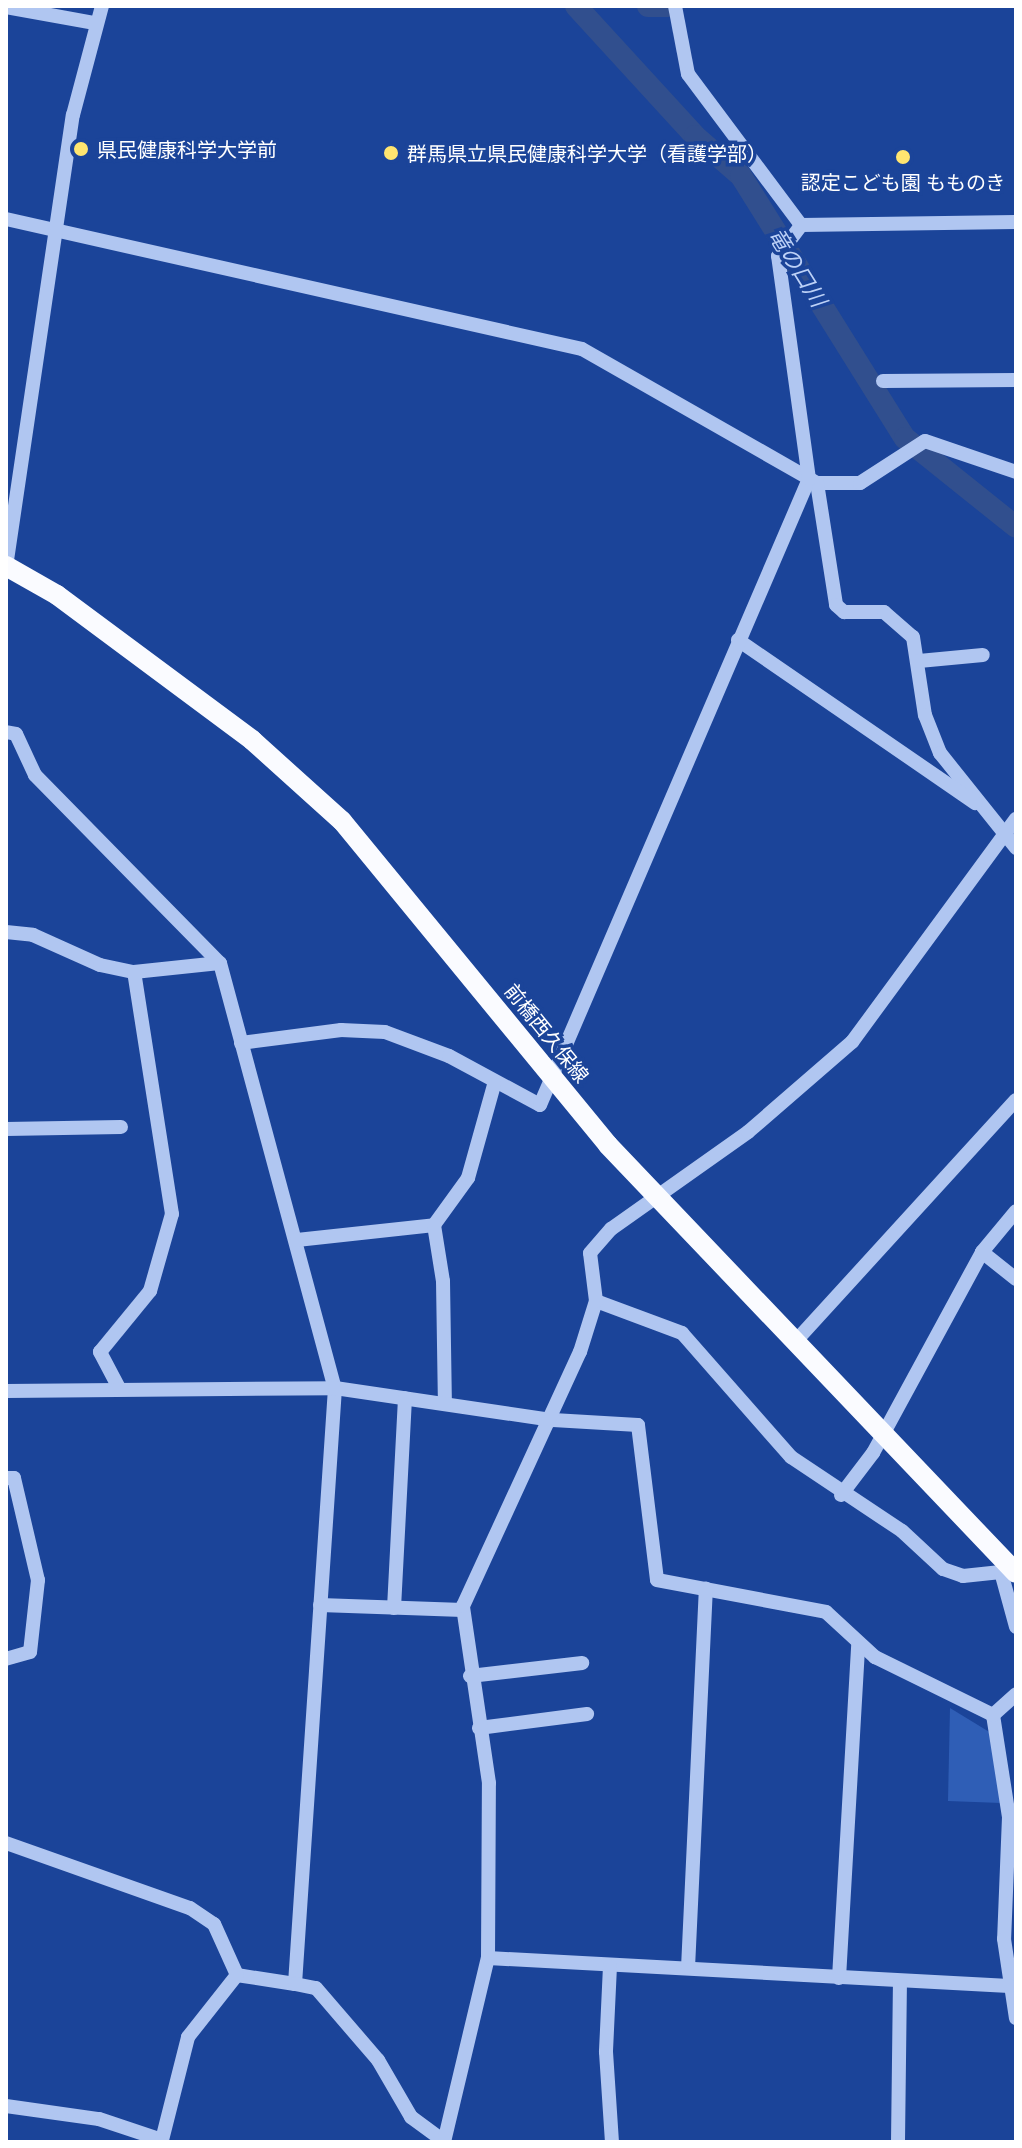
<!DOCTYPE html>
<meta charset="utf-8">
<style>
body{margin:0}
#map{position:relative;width:1022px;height:2148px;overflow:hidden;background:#1b4499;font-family:"Noto Sans","Noto Sans JP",sans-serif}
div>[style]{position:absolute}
.green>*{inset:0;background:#2f5eb6}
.river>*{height:22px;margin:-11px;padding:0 11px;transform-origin:11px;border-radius:11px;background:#314f8e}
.minor>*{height:14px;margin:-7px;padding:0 7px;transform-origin:7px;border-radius:7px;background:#b0c6f1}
.major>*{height:20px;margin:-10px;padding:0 10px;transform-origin:10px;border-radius:10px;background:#fafbff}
.dots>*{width:22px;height:22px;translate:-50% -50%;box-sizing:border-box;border:4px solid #1b4499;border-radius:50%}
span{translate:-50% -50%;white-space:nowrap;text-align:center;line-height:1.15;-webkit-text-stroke:7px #1b4499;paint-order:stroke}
.poi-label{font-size:20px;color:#fff}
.left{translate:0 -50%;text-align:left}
.street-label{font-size:20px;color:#fff}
.water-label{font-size:22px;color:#bdd1f7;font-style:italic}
.frame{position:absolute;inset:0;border:8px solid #fff;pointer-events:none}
</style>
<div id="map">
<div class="green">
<div style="clip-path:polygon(950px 1708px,991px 1733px,1001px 1803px,948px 1801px)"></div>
</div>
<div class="river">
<div style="left:576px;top:6px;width:176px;rotate:47.5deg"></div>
<div style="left:695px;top:136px;width:61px;rotate:41deg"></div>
<div style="left:741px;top:176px;width:309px;rotate:58deg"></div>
<div style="left:905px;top:438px;width:142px;rotate:38.7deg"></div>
<div style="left:648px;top:6px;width:20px"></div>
</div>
<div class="minor">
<div style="left:675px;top:6px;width:69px;rotate:79.2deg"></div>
<div style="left:688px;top:74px;width:189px;rotate:53.2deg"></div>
<div style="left:6px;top:7px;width:89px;rotate:10.3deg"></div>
<div style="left:6px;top:219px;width:590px;rotate:12.72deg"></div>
<div style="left:582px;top:349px;width:271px;rotate:29.7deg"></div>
<div style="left:817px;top:483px;width:43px"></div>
<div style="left:860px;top:483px;width:77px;rotate:-32.9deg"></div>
<div style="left:925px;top:441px;width:96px;rotate:18.8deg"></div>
<div style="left:883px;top:381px;width:133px;rotate:-0.4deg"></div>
<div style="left:817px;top:483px;width:123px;rotate:81.1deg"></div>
<div style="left:836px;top:605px;width:11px;rotate:41deg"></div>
<div style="left:844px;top:612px;width:40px"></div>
<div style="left:884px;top:612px;width:38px;rotate:41deg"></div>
<div style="left:913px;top:637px;width:79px;rotate:81.3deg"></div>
<div style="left:925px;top:715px;width:41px;rotate:68.5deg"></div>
<div style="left:940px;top:753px;width:122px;rotate:51.3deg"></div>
<div style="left:6px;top:567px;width:457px;rotate:-81.6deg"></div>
<div style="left:73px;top:115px;width:113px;rotate:-75.1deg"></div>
<div style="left:738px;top:640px;width:288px;rotate:34.5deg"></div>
<div style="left:919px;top:661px;width:64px;rotate:-5.4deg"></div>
<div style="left:6px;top:732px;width:10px;rotate:11deg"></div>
<div style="left:16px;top:734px;width:45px;rotate:65.1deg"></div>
<div style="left:35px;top:775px;width:264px;rotate:45.5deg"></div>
<div style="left:220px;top:963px;width:440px;rotate:74.9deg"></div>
<div style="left:335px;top:1388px;width:597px;rotate:93.84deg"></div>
<div style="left:295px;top:1984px;width:59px;rotate:-171.2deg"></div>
<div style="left:6px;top:932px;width:27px;rotate:6deg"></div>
<div style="left:33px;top:935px;width:73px;rotate:24.1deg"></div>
<div style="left:100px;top:965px;width:35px;rotate:12deg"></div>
<div style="left:134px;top:972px;width:86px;rotate:-6deg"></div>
<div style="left:241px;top:1043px;width:101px;rotate:-7.4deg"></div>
<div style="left:341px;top:1030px;width:44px;rotate:2.6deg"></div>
<div style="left:385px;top:1032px;width:68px;rotate:20.6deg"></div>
<div style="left:449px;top:1056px;width:103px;rotate:28.3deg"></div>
<div style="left:540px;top:1105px;width:681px;rotate:-66.75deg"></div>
<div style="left:809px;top:479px;width:225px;rotate:-97.9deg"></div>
<div style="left:778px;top:256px;width:39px;rotate:-53deg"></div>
<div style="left:801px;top:225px;width:215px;rotate:-0.8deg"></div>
<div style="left:6px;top:1129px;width:115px;rotate:-1deg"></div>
<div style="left:434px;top:1225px;width:58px;rotate:-54.1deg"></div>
<div style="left:468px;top:1178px;width:97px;rotate:-74.4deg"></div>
<div style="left:297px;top:1240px;width:138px;rotate:-6.2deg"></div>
<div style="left:434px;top:1225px;width:57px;rotate:80.9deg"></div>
<div style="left:443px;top:1281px;width:123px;rotate:89.1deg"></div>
<div style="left:982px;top:1252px;width:43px;rotate:38.5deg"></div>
<div style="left:596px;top:1301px;width:92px;rotate:20.4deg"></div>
<div style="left:682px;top:1333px;width:165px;rotate:48.7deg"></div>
<div style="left:791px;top:1457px;width:133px;rotate:33.7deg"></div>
<div style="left:902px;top:1531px;width:56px;rotate:42.8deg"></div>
<div style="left:943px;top:1569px;width:21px;rotate:19deg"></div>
<div style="left:963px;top:1576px;width:38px;rotate:-6deg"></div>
<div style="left:794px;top:1343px;width:329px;rotate:-47.6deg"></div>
<div style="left:119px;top:1388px;width:41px;rotate:-117.8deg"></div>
<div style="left:100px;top:1352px;width:79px;rotate:-50.7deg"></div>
<div style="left:150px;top:1291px;width:80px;rotate:-74.1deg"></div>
<div style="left:172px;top:1214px;width:245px;rotate:-98.9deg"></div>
<div style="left:6px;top:1391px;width:329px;rotate:-0.5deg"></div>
<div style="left:335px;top:1388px;width:220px;rotate:8.4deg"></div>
<div style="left:553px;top:1420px;width:85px;rotate:3.4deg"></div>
<div style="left:638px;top:1425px;width:156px;rotate:83deg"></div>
<div style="left:657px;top:1580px;width:172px;rotate:10.7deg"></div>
<div style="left:826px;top:1612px;width:67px;rotate:42.6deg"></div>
<div style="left:875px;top:1657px;width:131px;rotate:26.2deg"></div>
<div style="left:993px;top:1715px;width:103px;rotate:81.1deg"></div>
<div style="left:1009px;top:1817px;width:122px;rotate:92.3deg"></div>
<div style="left:1004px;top:1939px;width:80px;rotate:81.4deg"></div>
<div style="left:6px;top:1478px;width:8px"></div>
<div style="left:14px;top:1478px;width:105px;rotate:76.8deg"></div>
<div style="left:38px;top:1580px;width:72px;rotate:96.3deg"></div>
<div style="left:30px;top:1652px;width:25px;rotate:164deg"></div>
<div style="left:841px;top:1495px;width:53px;rotate:-52.7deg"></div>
<div style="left:873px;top:1453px;width:229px;rotate:-61.5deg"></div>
<div style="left:982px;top:1252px;width:53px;rotate:-50.3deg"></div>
<div style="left:1001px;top:1572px;width:57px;rotate:74.7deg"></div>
<div style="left:320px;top:1605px;width:143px;rotate:2deg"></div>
<div style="left:394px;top:1608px;width:210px;rotate:-87deg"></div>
<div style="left:470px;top:1676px;width:113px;rotate:-6.6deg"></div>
<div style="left:993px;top:1715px;width:31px;rotate:-42deg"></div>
<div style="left:479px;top:1728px;width:109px;rotate:-7.4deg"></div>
<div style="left:6px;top:1843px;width:195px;rotate:19.5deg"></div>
<div style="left:190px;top:1908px;width:29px;rotate:34deg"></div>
<div style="left:214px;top:1924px;width:56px;rotate:65.7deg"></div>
<div style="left:488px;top:1958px;width:522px;rotate:3.08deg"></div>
<div style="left:610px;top:1966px;width:86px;rotate:92.7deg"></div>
<div style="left:606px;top:2052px;width:90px;rotate:86.2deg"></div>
<div style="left:688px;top:1968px;width:380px;rotate:-87.3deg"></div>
<div style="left:839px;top:1978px;width:334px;rotate:-86.7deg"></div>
<div style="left:295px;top:1984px;width:21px;rotate:11deg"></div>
<div style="left:316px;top:1988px;width:95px;rotate:49.3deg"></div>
<div style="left:378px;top:2060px;width:66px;rotate:59.9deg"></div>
<div style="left:411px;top:2117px;width:42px;rotate:36.3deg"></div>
<div style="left:6px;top:2106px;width:94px;rotate:8deg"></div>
<div style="left:99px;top:2119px;width:66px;rotate:18.4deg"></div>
<div style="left:162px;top:2140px;width:106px;rotate:-75.8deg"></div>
<div style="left:188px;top:2037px;width:79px;rotate:-51.7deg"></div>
<div style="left:444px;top:2142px;width:189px;rotate:-76.6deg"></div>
<div style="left:488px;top:1958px;width:175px;rotate:-89.7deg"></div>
<div style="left:489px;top:1783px;width:179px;rotate:-98.4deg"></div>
<div style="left:463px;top:1606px;width:280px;rotate:-65.3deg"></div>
<div style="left:580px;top:1352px;width:53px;rotate:-72.6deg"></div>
<div style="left:596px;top:1301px;width:48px;rotate:-97.1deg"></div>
<div style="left:590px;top:1253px;width:32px;rotate:-49deg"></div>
<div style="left:611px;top:1229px;width:168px;rotate:-35.3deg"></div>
<div style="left:748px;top:1132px;width:138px;rotate:-40.9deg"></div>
<div style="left:852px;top:1042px;width:277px;rotate:-53.7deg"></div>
<div style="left:898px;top:2142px;width:160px;rotate:-89.3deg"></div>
</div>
<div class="major">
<div style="left:6px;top:566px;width:59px;rotate:29.6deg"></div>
<div style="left:57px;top:595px;width:243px;rotate:36.6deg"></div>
<div style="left:252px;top:740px;width:121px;rotate:42deg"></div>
<div style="left:342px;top:821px;width:419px;rotate:50.6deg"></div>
<div style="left:608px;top:1145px;width:591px;rotate:46.37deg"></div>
</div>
<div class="dots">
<div style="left:81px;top:149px;background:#ffe570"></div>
<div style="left:391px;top:153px;background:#ffe570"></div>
<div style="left:903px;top:157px;background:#ffe570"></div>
</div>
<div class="poi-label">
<span class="left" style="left:97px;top:149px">県民健康科学大学前</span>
<span class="left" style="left:407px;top:153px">群馬県立県民健康科学大学（看護学部）</span>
<span style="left:903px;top:182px">認定こども園 もものき</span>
</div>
<div class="street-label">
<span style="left:547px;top:1033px;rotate:51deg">前橋西久保線</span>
</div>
<div class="water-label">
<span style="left:798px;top:267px;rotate:58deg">竜の口川</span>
</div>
<div class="frame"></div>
</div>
